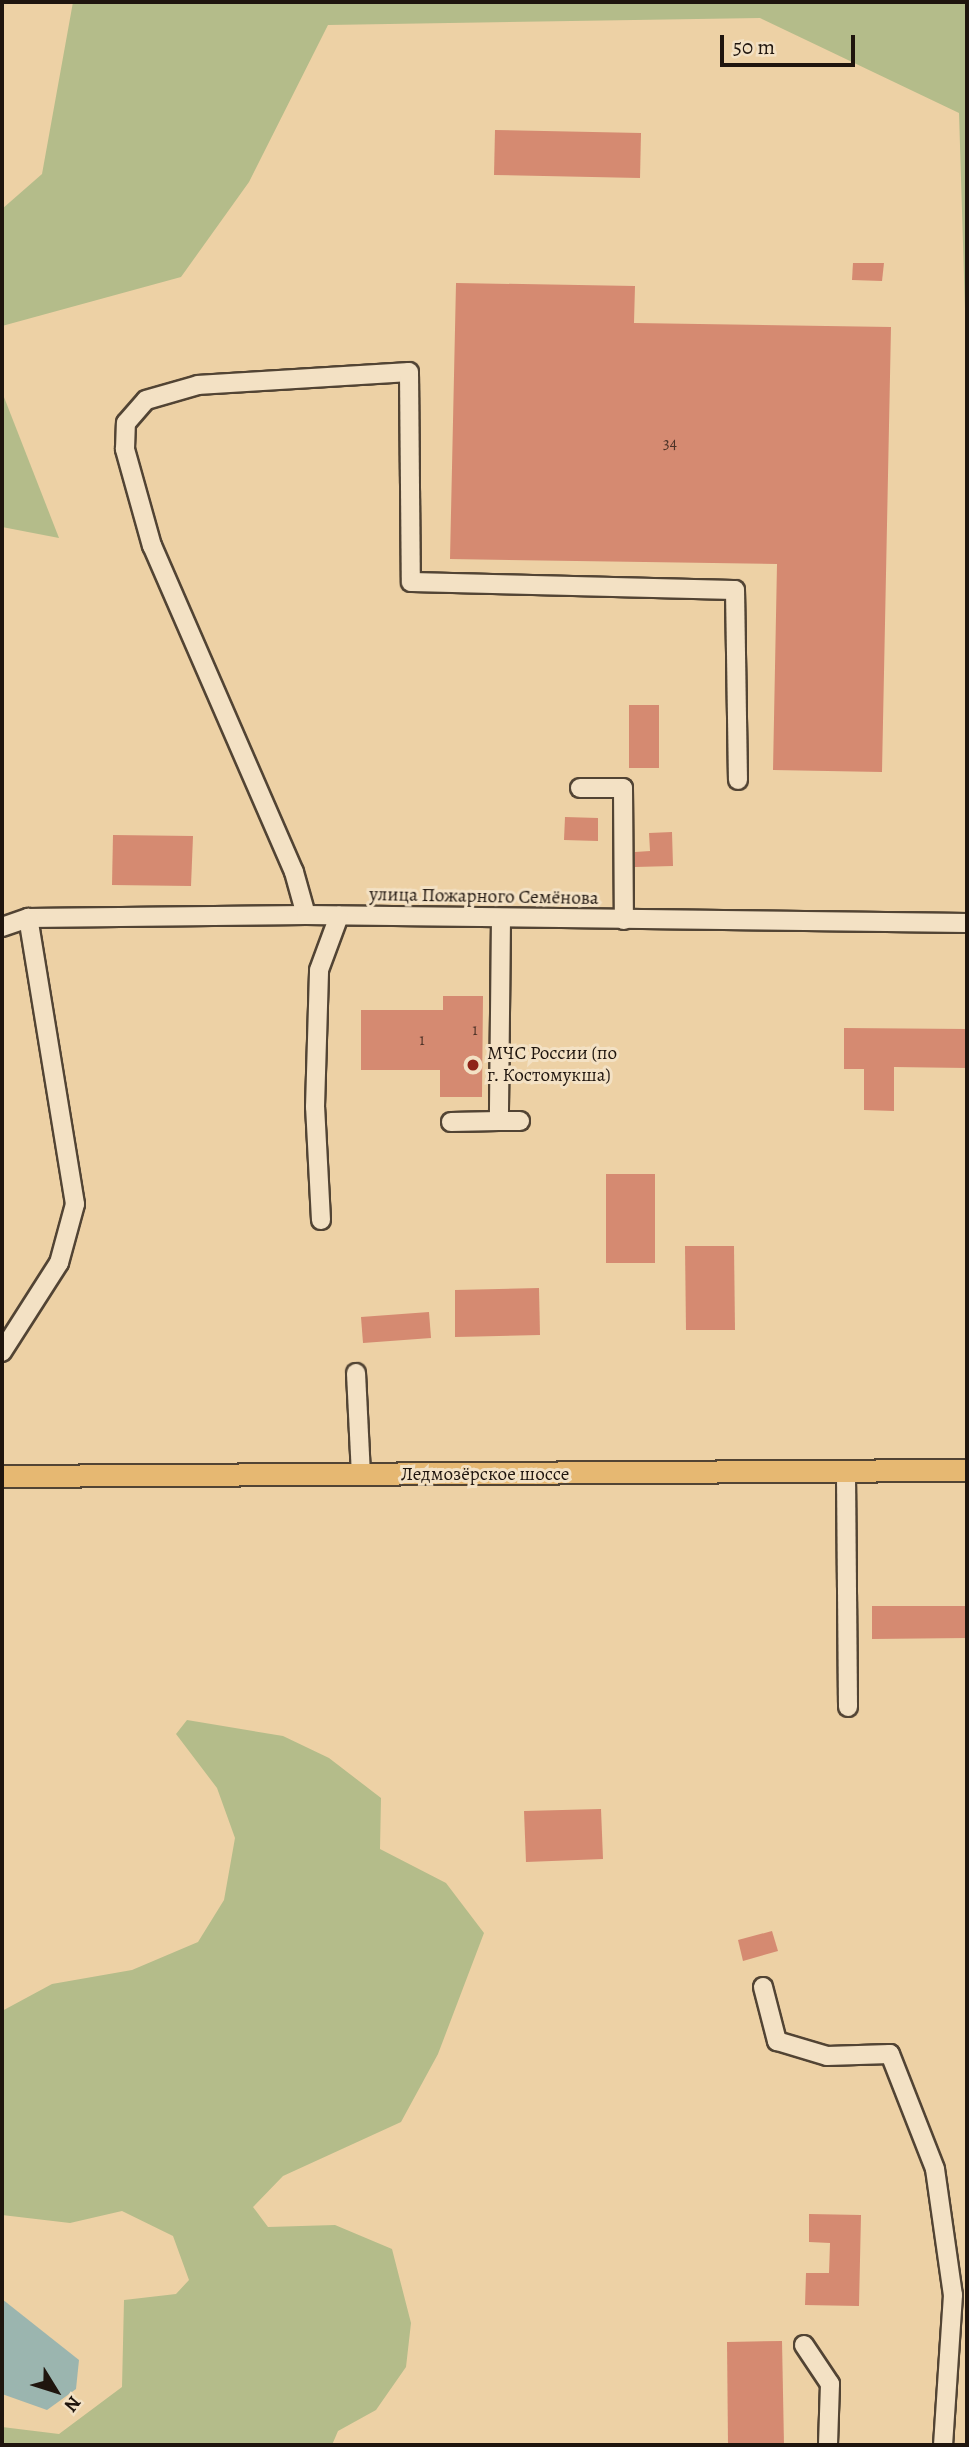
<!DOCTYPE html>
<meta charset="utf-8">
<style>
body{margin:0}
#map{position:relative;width:969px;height:2447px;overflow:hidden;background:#edd1a5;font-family:Alegreya,serif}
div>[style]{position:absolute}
.green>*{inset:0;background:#b4bc8a}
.water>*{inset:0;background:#9bb5af}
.building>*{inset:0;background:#d58a71}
.roads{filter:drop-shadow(2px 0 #524434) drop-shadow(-2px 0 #524434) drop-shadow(0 2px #524434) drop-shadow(0 -2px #524434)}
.minor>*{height:18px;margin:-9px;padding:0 9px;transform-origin:9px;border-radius:9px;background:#f3e1c4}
.major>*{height:21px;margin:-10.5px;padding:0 10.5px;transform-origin:10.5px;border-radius:10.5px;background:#e6b872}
.dots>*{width:19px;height:19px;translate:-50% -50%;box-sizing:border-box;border:4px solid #f3e1c4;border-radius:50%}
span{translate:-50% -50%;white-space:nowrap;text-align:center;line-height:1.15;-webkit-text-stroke:6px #f3e1c4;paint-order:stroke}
.number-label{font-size:16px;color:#4c3227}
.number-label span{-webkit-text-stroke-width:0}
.street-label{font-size:19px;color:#1f150e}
.poi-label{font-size:19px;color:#1f150e}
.left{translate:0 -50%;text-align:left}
.frame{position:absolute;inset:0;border:4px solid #1f150e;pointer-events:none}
.north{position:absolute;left:21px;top:2356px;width:70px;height:70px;-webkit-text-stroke:5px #f3e1c4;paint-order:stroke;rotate:128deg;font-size:19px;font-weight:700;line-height:28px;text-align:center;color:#1f150e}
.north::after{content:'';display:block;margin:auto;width:24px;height:32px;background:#1f150e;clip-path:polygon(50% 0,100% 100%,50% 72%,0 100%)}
.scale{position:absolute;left:720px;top:35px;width:135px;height:32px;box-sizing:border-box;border:4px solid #1f150e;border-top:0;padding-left:9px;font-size:21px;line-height:24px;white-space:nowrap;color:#1f150e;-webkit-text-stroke:5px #f3e1c4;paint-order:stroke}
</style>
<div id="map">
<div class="green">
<div style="clip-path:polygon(73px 2px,967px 2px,967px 375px,959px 113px,760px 18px,328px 25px,249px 182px,181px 277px,2px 326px,2px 209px,42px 174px)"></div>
<div style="clip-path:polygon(2px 392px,59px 538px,2px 527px)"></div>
<div style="clip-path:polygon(187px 1720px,283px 1736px,329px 1758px,381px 1798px,380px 1849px,446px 1883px,484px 1933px,438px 2054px,401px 2122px,283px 2176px,253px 2207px,268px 2227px,335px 2225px,392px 2249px,411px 2323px,406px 2367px,376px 2410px,338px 2431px,332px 2445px,2px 2445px,2px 2427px,59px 2434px,122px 2387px,124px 2300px,176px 2294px,189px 2280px,173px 2236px,122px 2211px,70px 2223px,2px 2215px,2px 2011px,52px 1984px,132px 1970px,198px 1942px,224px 1900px,235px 1838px,217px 1788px,176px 1734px)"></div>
</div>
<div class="water">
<div style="clip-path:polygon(2px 2299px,79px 2360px,76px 2389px,47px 2410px,2px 2394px)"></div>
</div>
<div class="building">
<div style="clip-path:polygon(495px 130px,641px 133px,640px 178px,494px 175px)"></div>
<div style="clip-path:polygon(853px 263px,884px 263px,882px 281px,852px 280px)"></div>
<div style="clip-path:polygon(456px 283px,635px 286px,634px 323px,891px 327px,882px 772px,773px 770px,777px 564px,450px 559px)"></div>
<div style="clip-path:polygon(629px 705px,659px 705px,659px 768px,629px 768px)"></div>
<div style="clip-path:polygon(565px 817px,598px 818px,598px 841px,564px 840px)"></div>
<div style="clip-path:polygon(672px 832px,673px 866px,635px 867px,635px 852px,650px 851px,649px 833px)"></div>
<div style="clip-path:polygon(113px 835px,193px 836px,191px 886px,112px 885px)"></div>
<div style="clip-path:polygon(443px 996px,483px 996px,482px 1097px,440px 1097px,440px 1070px,361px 1070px,361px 1010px,443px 1010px)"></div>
<div style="clip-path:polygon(844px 1028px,967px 1029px,967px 1068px,894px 1067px,894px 1111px,864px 1110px,864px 1069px,844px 1069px)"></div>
<div style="clip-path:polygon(606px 1174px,655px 1174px,655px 1263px,606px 1263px)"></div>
<div style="clip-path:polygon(685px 1246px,734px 1246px,735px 1330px,686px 1330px)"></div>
<div style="clip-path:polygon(539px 1288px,540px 1335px,455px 1337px,455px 1290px)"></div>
<div style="clip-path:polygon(429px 1312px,431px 1338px,363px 1343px,361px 1317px)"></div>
<div style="clip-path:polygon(872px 1606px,967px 1606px,967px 1638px,872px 1639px)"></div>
<div style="clip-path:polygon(601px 1809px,603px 1859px,526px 1862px,524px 1811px)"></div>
<div style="clip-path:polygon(772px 1931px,778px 1951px,743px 1961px,738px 1940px)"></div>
<div style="clip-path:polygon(809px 2214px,861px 2215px,859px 2306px,805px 2305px,806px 2273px,829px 2273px,830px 2243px,809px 2242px)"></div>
<div style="clip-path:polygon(782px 2341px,784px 2445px,728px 2445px,727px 2342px)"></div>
</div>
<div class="roads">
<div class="minor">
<div style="left:580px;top:788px;width:43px"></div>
<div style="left:623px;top:788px;width:132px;rotate:89.6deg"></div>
<div style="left:306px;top:915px;width:45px;rotate:-105.6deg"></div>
<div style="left:294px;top:872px;width:356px;rotate:-113.5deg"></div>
<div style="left:152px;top:546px;width:101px;rotate:-105.6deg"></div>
<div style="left:125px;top:449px;width:26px;rotate:-88deg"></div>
<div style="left:126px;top:423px;width:30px;rotate:-49deg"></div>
<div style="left:146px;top:400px;width:54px;rotate:-16.1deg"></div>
<div style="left:198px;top:385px;width:211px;rotate:-3.5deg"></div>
<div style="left:409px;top:372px;width:210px;rotate:89.5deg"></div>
<div style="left:411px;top:582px;width:324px;rotate:1.4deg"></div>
<div style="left:735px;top:590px;width:190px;rotate:89.1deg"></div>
<div style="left:501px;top:918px;width:203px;rotate:90.6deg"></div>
<div style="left:499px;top:1121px;width:21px"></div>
<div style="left:2px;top:927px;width:28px;rotate:-19deg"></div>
<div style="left:28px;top:918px;width:278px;rotate:-0.6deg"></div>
<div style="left:306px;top:915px;width:661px;rotate:0.69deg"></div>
<div style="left:451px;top:1122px;width:48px;rotate:-1.2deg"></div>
<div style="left:321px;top:1220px;width:113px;rotate:-93deg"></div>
<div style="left:315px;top:1107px;width:137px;rotate:-88.3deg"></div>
<div style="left:319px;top:970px;width:58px;rotate:-69.7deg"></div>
<div style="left:2px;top:1352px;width:106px;rotate:-57.4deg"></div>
<div style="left:59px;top:1263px;width:61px;rotate:-74.8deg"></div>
<div style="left:75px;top:1204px;width:290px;rotate:-99.3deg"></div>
<div style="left:356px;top:1373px;width:102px;rotate:87.2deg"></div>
<div style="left:846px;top:1475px;width:232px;rotate:89.5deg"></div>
<div style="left:763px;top:1987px;width:56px;rotate:75.5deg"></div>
<div style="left:777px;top:2041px;width:52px;rotate:16.7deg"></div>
<div style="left:827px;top:2056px;width:63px;rotate:-1.8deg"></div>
<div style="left:890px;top:2054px;width:123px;rotate:68.6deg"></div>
<div style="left:935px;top:2169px;width:127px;rotate:81.9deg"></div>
<div style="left:953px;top:2295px;width:150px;rotate:93.8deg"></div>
<div style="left:804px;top:2345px;width:47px;rotate:56.3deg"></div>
<div style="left:830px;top:2384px;width:61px;rotate:91.9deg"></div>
</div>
<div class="major">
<div style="left:2px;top:1476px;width:965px;rotate:-0.36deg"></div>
</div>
</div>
<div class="dots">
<div style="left:473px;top:1065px;background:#8f2418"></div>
</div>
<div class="number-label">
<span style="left:670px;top:443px">34</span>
<span style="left:475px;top:1030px">1</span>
<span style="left:422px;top:1040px">1</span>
</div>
<div class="street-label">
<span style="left:484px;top:897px;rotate:1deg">улица Пожарного Семёнова</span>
<span style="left:485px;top:1475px">Ледмозёрское шоссе</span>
</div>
<div class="poi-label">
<span class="left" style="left:487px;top:1065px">МЧС России (по<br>г. Костомукша)</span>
</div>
<div class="frame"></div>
<div class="north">N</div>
<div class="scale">50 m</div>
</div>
